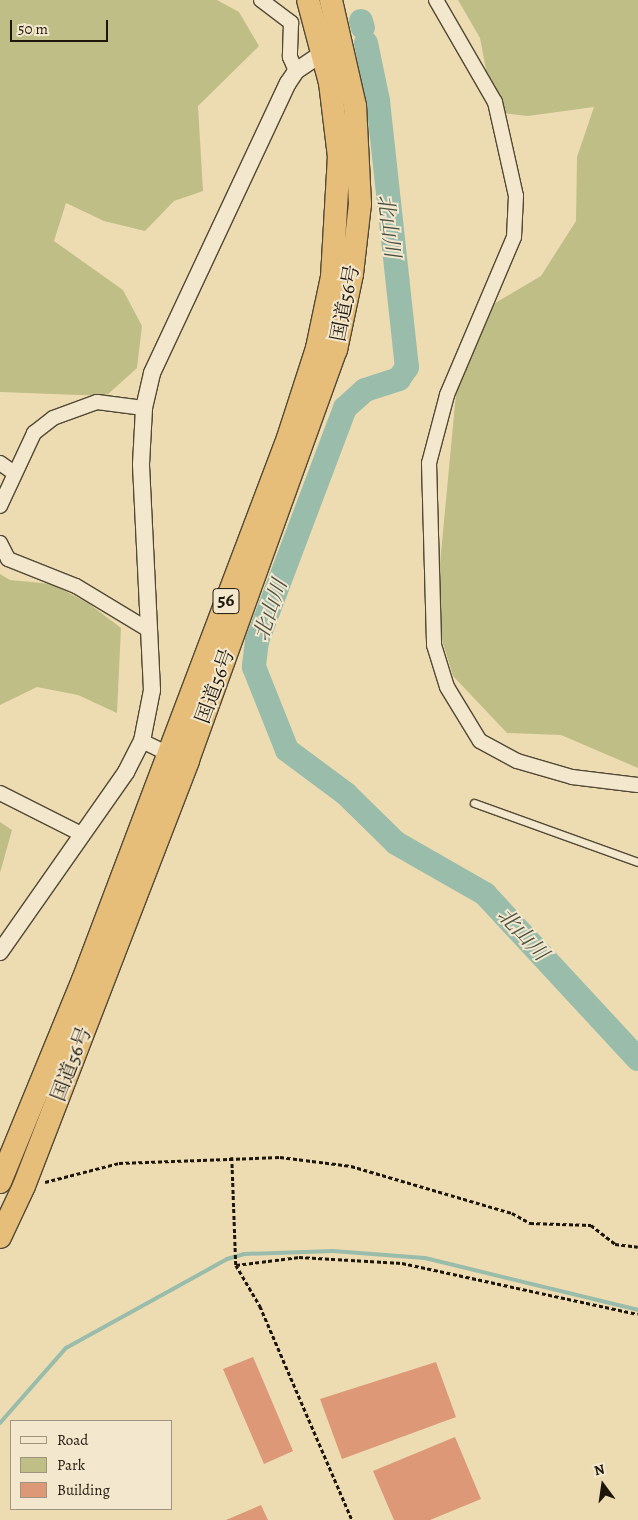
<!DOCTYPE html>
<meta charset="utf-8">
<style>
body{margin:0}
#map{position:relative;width:638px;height:1520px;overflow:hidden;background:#eddcb2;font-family:Alegreya,"Noto Serif JP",serif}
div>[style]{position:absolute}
.green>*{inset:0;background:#c0be87}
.stream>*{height:4px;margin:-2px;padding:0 2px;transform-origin:2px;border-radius:2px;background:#99bcab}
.river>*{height:24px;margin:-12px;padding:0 12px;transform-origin:12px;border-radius:12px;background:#99bcab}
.building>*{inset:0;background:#dc9877}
.path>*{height:2.5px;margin-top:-1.25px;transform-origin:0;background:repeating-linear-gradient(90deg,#1f160b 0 4px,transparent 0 6.5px)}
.roads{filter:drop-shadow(1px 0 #524835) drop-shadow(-1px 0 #524835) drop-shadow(0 1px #524835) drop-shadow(0 -1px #524835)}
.service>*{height:7px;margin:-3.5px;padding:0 3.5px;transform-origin:3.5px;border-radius:3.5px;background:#f3e8cd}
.minor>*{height:14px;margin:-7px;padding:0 7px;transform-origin:7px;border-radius:7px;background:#f3e8cd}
.tertiary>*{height:16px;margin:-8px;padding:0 8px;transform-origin:8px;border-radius:8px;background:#f3e8cd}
.trunk>*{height:22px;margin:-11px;padding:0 11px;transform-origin:11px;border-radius:11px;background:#e6be79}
span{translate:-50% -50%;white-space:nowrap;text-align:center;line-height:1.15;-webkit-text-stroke:4px #f3e8cd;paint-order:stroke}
.shield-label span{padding:1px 4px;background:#f3e8cd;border:1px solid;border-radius:4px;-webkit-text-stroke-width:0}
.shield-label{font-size:19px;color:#1f160b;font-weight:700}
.street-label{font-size:20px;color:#1f160b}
.water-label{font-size:21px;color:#4a5043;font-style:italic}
.legend{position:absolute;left:10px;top:1420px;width:162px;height:90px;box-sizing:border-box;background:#f3e8cd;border:1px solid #9e947f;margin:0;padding:6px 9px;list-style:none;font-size:15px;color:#1f160b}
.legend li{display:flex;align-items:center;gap:10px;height:25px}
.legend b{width:25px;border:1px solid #9e947f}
.north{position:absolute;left:578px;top:1460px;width:50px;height:50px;-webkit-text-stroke:4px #f3e8cd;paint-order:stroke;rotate:346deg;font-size:14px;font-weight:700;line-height:20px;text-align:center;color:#1f160b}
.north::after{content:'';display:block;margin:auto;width:18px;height:22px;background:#1f160b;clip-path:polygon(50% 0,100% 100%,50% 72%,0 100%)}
.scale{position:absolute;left:10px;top:20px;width:98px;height:22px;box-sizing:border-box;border:2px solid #1f160b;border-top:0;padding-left:6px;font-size:15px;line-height:18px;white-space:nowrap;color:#1f160b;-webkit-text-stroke:4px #f3e8cd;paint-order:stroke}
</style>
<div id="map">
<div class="green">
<div style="clip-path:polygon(0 0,217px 0,239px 12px,259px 46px,198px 106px,203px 191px,174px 201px,145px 231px,104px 221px,66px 203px,54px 241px,123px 290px,142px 326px,137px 368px,106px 396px,0 392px)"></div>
<div style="clip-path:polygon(458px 0,638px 0,638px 768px,561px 735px,507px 733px,453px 676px,435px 617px,458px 372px,487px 308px,541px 276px,576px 221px,577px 157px,594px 107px,528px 116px,494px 112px,480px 38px)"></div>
<div style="clip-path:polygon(0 574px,10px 580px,52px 584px,88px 603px,121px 628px,117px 713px,78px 695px,37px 687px,0 705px)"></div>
<div style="clip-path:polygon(0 822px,12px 830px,0 873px)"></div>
</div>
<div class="stream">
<div style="left:0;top:1423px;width:100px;rotate:-48.7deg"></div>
<div style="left:66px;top:1348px;width:184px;rotate:-28.9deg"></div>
<div style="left:227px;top:1259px;width:18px;rotate:-16deg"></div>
<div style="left:244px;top:1254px;width:89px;rotate:-1.9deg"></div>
<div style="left:333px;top:1251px;width:92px;rotate:4.4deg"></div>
<div style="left:425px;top:1258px;width:219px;rotate:13.7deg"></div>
</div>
<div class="river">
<div style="left:361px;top:21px;width:7px;rotate:74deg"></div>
<div style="left:366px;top:43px;width:59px;rotate:78.3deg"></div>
<div style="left:378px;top:101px;width:268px;rotate:83.8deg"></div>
<div style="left:407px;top:367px;width:14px;rotate:124deg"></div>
<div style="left:399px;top:379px;width:36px;rotate:162deg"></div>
<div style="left:365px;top:390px;width:27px;rotate:138deg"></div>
<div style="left:345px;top:408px;width:249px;rotate:110.7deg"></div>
<div style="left:257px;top:641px;width:26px;rotate:97deg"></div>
<div style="left:254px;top:667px;width:89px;rotate:68.3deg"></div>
<div style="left:287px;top:750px;width:74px;rotate:36.7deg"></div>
<div style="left:346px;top:794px;width:70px;rotate:44.4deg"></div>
<div style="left:396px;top:843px;width:103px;rotate:29.8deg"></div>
<div style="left:485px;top:894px;width:225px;rotate:47.2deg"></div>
</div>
<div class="building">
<div style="clip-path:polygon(253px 1357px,293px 1451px,264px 1464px,223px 1369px)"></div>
<div style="clip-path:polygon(436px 1362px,456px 1417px,342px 1459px,320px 1399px)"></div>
<div style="clip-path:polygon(455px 1437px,481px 1499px,430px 1520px,394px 1520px,373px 1471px)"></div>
<div style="clip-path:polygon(261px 1505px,268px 1520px,226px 1520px)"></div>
</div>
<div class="path">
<div style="left:232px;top:1157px;width:108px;rotate:87.9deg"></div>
<div style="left:236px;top:1265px;width:48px;rotate:59.7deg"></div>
<div style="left:260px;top:1306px;width:233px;rotate:66.7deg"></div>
<div style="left:45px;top:1182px;width:76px;rotate:-14.4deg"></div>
<div style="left:119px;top:1163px;width:161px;rotate:-2.1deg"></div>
<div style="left:280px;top:1157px;width:72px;rotate:7.2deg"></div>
<div style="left:351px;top:1166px;width:168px;rotate:16.3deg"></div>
<div style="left:512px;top:1213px;width:21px;rotate:29deg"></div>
<div style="left:530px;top:1223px;width:61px;rotate:1.9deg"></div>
<div style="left:591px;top:1225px;width:31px;rotate:38deg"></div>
<div style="left:615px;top:1244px;width:23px;rotate:7deg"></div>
<div style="left:236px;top:1265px;width:64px;rotate:-7.2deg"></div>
<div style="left:299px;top:1257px;width:103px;rotate:3.3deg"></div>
<div style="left:402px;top:1263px;width:241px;rotate:12.2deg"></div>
</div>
<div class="roads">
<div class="service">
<div style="left:474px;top:803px;width:174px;rotate:19.8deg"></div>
</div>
<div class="minor">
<div style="left:261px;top:0;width:38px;rotate:37deg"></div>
<div style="left:291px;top:23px;width:34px;rotate:92deg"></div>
<div style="left:290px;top:57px;width:15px;rotate:67deg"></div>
<div style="left:436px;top:0;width:118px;rotate:60deg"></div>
<div style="left:495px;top:102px;width:96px;rotate:77.4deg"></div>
<div style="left:516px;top:196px;width:41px;rotate:92.8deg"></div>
<div style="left:514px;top:237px;width:172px;rotate:113deg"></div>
<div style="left:447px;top:395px;width:70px;rotate:104.8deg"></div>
<div style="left:429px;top:463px;width:182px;rotate:88.4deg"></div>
<div style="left:434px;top:645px;width:44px;rotate:72.8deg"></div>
<div style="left:447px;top:687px;width:63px;rotate:58.6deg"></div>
<div style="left:480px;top:741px;width:42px;rotate:28.4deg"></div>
<div style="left:517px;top:761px;width:57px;rotate:16.2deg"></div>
<div style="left:572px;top:777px;width:66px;rotate:6.9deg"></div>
<div style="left:0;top:463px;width:16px;rotate:35deg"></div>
<div style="left:0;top:506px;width:81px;rotate:-65deg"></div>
<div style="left:34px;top:433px;width:24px;rotate:-38deg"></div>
<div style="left:53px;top:418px;width:47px;rotate:-20deg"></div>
<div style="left:97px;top:402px;width:47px;rotate:7.3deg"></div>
<div style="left:0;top:543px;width:18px;rotate:63deg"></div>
<div style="left:8px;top:559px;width:73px;rotate:21.7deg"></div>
<div style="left:76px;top:586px;width:85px;rotate:31.1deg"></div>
<div style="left:142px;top:741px;width:37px;rotate:26deg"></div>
<div style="left:0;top:793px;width:91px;rotate:26.8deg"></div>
</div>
<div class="tertiary">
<div style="left:0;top:952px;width:220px;rotate:-55deg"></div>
<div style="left:126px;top:772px;width:35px;rotate:-63deg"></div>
<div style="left:142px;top:741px;width:52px;rotate:-78.9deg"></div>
<div style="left:152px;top:690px;width:226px;rotate:-92.8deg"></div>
<div style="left:141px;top:464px;width:56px;rotate:-86.9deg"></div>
<div style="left:144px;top:408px;width:36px;rotate:-77deg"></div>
<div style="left:152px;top:373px;width:320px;rotate:-64.9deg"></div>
<div style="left:288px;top:83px;width:14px;rotate:-56deg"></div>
<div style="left:296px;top:71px;width:41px;rotate:-34.1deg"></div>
</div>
<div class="trunk">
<div style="left:0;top:1182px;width:218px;rotate:-67.7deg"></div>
<div style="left:83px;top:980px;width:579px;rotate:-69.28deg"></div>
<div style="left:288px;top:438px;width:95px;rotate:-72.1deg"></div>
<div style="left:317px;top:348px;width:73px;rotate:-78.1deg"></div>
<div style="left:332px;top:277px;width:120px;rotate:-86.7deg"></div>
<div style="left:339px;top:157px;width:75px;rotate:-96.9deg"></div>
<div style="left:330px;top:83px;width:86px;rotate:-104.8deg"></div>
<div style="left:0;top:1237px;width:56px;rotate:-64.8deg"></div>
<div style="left:24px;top:1186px;width:456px;rotate:-68.9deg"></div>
<div style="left:188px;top:760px;width:436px;rotate:-70.2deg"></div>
<div style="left:336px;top:350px;width:78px;rotate:-78.1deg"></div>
<div style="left:352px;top:274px;width:70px;rotate:-83.5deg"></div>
<div style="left:360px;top:204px;width:98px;rotate:-92.9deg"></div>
<div style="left:355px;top:106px;width:109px;rotate:-102.8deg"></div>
</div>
</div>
<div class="shield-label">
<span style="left:226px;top:601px">56</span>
</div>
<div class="street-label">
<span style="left:345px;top:303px;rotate:-79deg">国道56号</span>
<span style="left:215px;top:686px;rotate:-70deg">国道56号</span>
<span style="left:71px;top:1064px;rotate:-69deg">国道56号</span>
</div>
<div class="water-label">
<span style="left:389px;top:226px;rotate:83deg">北山川</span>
<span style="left:270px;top:610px;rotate:-71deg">北山川</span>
<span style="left:523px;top:934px;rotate:47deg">北山川</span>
</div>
<ul class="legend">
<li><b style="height:6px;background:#f3e8cd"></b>Road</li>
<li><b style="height:14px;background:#c0be87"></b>Park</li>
<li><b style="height:14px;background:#dc9877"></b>Building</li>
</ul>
<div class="north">N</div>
<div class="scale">50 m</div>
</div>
